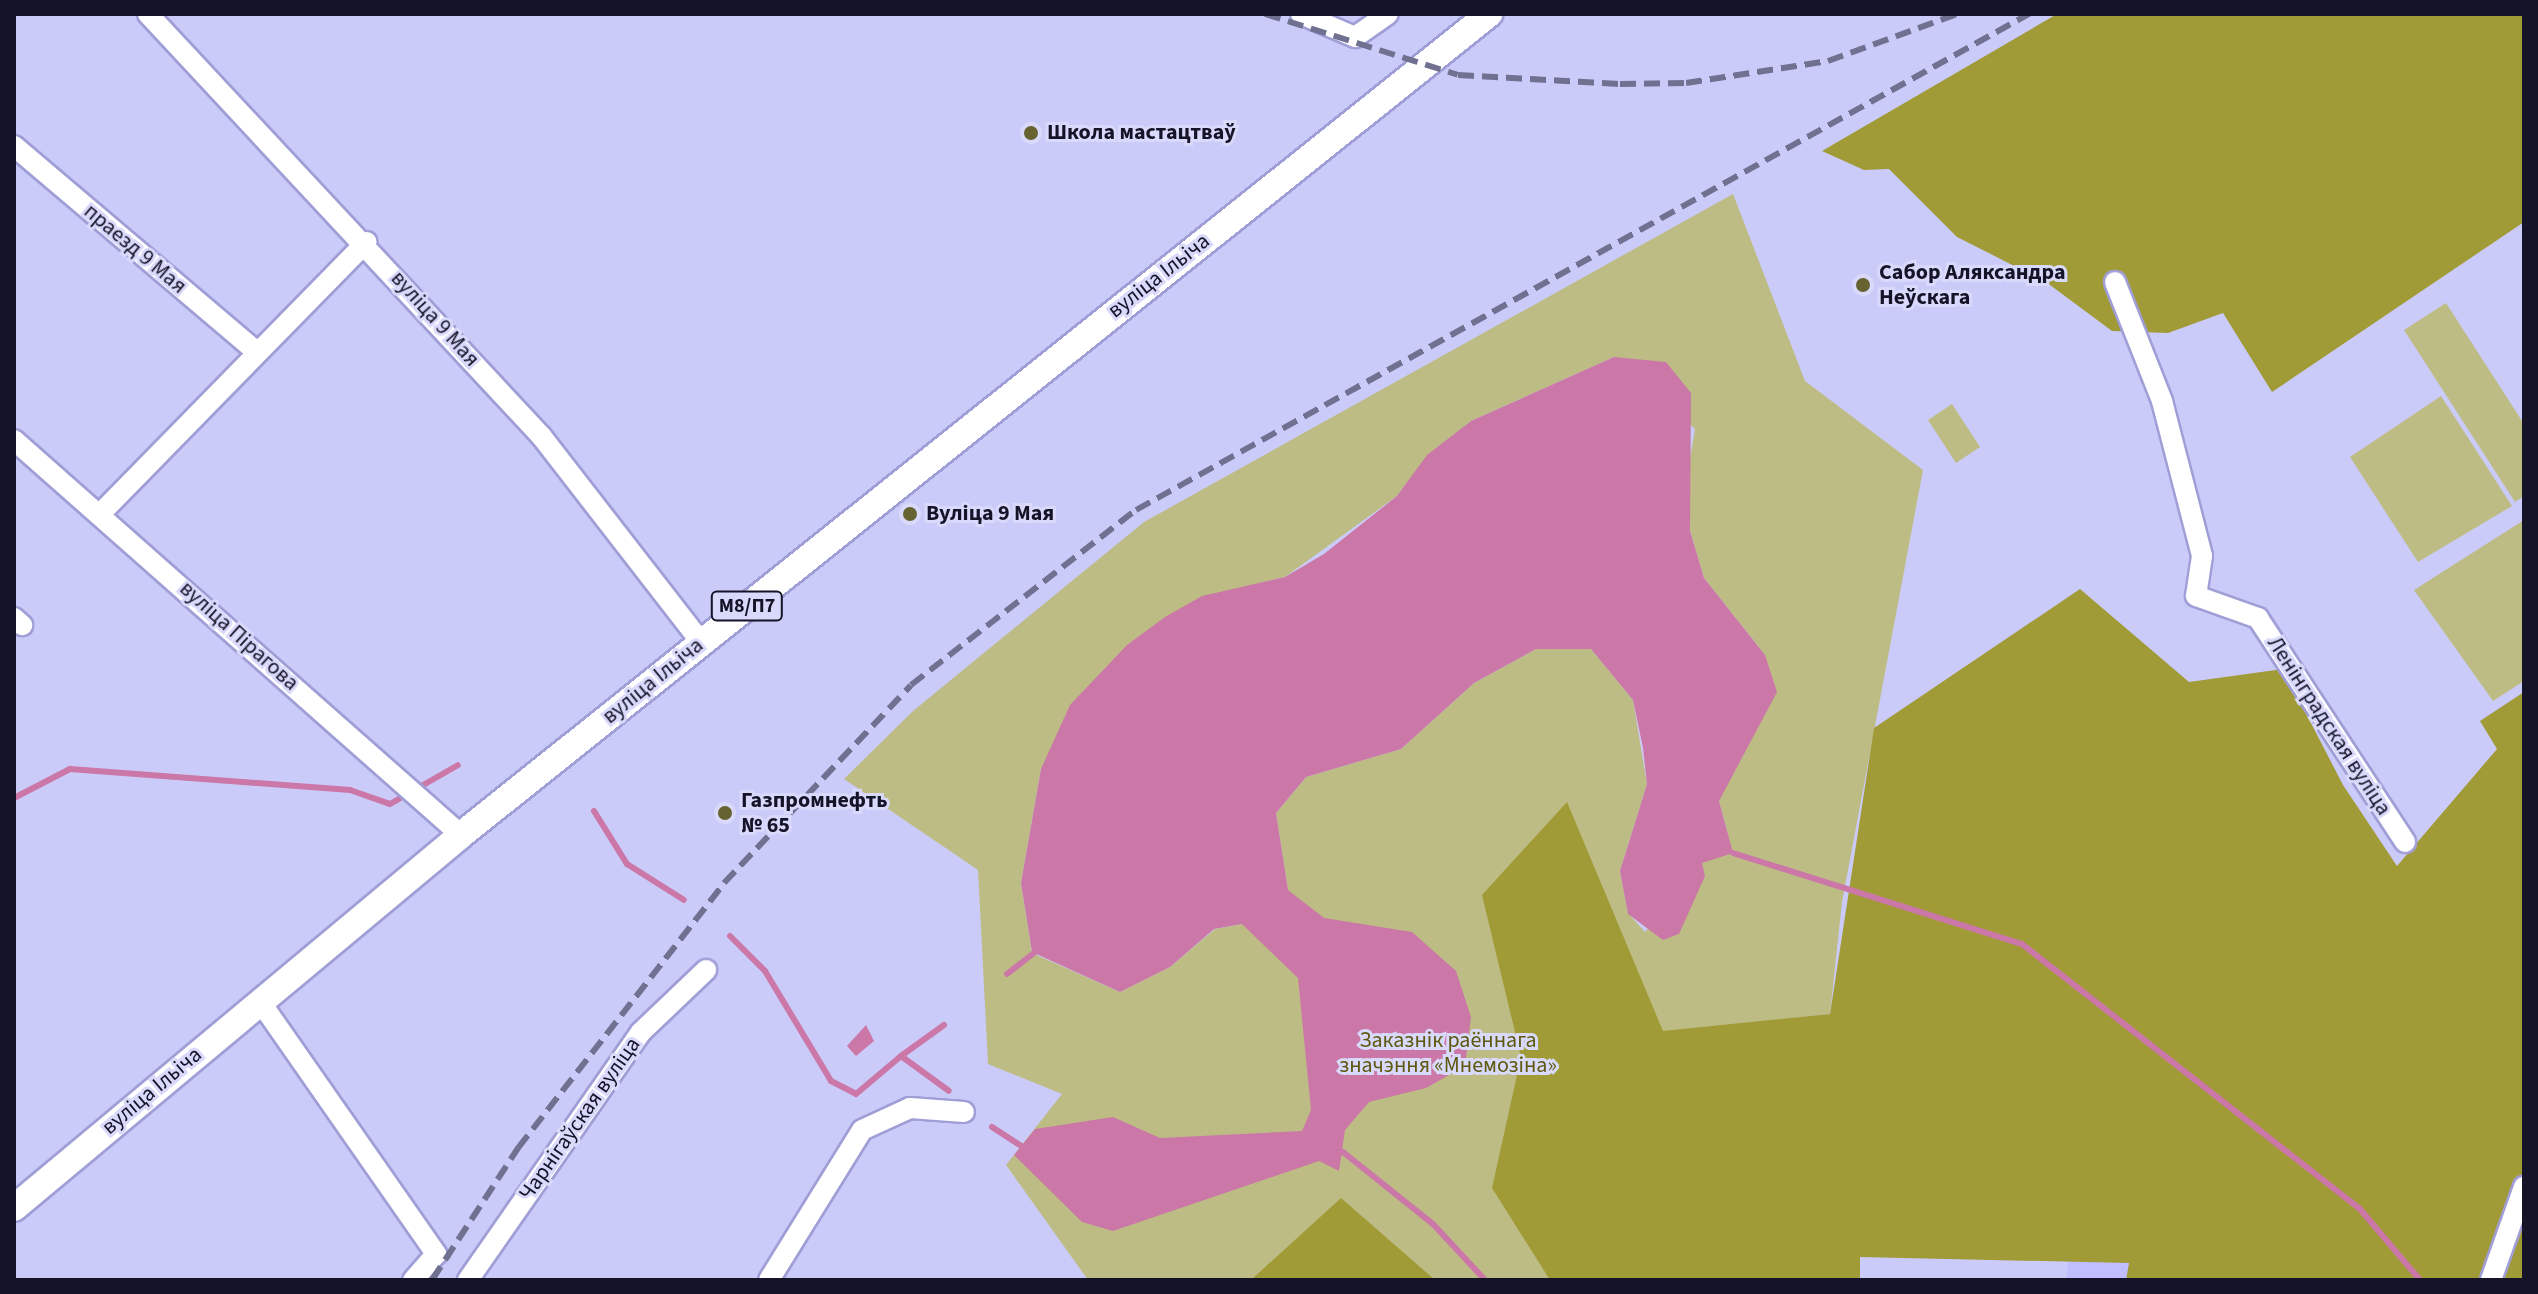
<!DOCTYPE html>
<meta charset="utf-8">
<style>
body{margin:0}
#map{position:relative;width:2538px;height:1294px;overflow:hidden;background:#cbcbf9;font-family:"Source Sans 3",sans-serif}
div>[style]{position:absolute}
.built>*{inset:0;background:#c0befe}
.green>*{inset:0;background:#bebc85}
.forest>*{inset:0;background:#a19b37}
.water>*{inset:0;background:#cb77a7}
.stream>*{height:6px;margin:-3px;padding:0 3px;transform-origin:3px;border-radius:3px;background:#cb77a7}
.roads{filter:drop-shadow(2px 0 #a09ed6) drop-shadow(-2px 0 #a09ed6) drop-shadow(0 2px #a09ed6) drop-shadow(0 -2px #a09ed6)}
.minor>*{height:20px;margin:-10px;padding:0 10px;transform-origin:10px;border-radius:10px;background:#fff}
.major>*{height:26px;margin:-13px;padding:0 13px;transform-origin:13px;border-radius:13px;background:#fff}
.rail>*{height:6px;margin-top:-3px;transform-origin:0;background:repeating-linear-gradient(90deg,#707091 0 16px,transparent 0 24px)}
.dots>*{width:22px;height:22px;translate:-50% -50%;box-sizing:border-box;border:4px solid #d9d9fc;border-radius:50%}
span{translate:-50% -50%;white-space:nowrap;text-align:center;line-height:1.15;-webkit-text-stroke:6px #d9d9fc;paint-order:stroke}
.shield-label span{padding:2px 6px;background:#d9d9fc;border:2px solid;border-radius:6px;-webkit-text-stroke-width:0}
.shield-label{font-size:20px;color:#141327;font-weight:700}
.poi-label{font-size:22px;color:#141327;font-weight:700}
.left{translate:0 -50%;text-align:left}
.street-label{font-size:22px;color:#141327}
.park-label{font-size:22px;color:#5e590f}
.frame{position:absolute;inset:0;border:16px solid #141327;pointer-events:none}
</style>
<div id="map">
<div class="built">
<div style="clip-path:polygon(2069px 1259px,2130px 1263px,2126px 1280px,2066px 1280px)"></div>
</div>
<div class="green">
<div style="clip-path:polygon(evenodd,1733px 194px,1805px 381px,1923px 470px,1842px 902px,1830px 1014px,1729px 1025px,1852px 1280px,1088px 1280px,1006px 1165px,1062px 1094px,988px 1064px,978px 870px,844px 779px,913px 711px,1144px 522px,1733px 194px,1614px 357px,1695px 429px,1688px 470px,1690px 531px,1704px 578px,1765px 655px,1719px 801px,1727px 830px,1645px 932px,1628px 913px,1620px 871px,1647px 784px,1633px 700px,1591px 649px,1564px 645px,1536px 649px,1474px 683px,1401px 749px,1306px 777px,1276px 813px,1288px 891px,1242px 924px,1215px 929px,1170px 967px,1120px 992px,1032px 953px,1021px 883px,1041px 769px,1202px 597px,1285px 577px,1397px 496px,1428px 455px,1471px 421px,1614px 357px)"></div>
<div style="clip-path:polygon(2446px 303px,2524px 424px,2524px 496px,2515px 502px,2404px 330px)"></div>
<div style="clip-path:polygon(2441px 396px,2512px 506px,2418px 562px,2350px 457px)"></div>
<div style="clip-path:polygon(1952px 404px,1980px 447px,1956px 463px,1928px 420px)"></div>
<div style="clip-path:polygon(2524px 520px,2524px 681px,2493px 701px,2414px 590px)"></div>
</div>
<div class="forest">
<div style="clip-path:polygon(2057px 14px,2524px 14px,2524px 222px,2272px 392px,2223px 313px,2168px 333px,2112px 331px,2046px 282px,1957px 237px,1889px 169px,1864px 170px,1822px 151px)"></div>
<div style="clip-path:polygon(2080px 589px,2189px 682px,2283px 669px,2343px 785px,2397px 866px,2497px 749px,2480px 721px,2524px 692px,2524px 1280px,2126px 1280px,2129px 1263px,1860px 1257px,1860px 1280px,1550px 1280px,1492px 1188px,1521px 1057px,1482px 895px,1567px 802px,1663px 1031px,1830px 1014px,1874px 728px)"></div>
<div style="clip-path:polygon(1341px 1198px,1435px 1280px,1251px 1280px)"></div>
</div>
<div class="water">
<div style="clip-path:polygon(1614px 357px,1666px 362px,1691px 393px,1690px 531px,1704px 578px,1765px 655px,1777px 692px,1719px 801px,1733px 853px,1702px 863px,1705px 876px,1679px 934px,1663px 940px,1628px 914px,1620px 871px,1647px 784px,1643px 748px,1633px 700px,1591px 649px,1536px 649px,1474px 683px,1401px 749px,1306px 777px,1276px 813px,1288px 890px,1324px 918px,1412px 932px,1456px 971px,1471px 1017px,1465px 1066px,1426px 1088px,1369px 1102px,1345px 1130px,1339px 1171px,1319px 1161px,1113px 1231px,1082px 1222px,1014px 1155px,1035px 1129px,1113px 1117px,1160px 1138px,1302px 1131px,1311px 1110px,1298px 978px,1242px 924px,1214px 929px,1170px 967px,1120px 992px,1032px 952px,1021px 883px,1041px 769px,1070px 705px,1127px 645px,1165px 617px,1202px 596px,1285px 577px,1324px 554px,1397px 496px,1427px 455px,1471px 421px)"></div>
<div style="clip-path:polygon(866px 1025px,874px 1041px,856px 1056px,847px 1046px)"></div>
</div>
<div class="stream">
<div style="left:14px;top:798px;width:63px;rotate:-27.4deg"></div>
<div style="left:70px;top:769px;width:281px;rotate:4.3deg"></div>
<div style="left:350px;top:790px;width:42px;rotate:19.3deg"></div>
<div style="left:390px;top:804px;width:78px;rotate:-29.8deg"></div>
<div style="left:594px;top:811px;width:62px;rotate:58.1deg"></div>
<div style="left:627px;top:864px;width:67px;rotate:32.3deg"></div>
<div style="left:1733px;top:853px;width:303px;rotate:17.5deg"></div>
<div style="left:2022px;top:944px;width:429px;rotate:38.1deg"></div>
<div style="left:2360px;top:1209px;width:93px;rotate:49.8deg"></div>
<div style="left:730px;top:936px;width:49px;rotate:45deg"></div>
<div style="left:765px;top:971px;width:128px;rotate:59deg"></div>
<div style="left:831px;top:1081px;width:28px;rotate:27deg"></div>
<div style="left:856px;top:1094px;width:59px;rotate:-40.2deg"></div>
<div style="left:901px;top:1056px;width:59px;rotate:36.1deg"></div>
<div style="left:1007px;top:974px;width:41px;rotate:-38deg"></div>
<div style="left:901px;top:1056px;width:53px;rotate:-35.8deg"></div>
<div style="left:992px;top:1127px;width:40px;rotate:32.9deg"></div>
<div style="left:1335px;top:1154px;width:8px;rotate:-14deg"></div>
<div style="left:1343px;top:1152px;width:115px;rotate:38.7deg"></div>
<div style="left:1433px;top:1224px;width:76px;rotate:47.1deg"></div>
</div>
<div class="roads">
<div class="minor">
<div style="left:148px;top:14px;width:578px;rotate:47.03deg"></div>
<div style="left:542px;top:437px;width:259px;rotate:52.2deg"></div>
<div style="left:1301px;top:14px;width:59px;rotate:23.1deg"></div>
<div style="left:1355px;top:37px;width:40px;rotate:-34.9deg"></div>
<div style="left:14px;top:146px;width:317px;rotate:40.3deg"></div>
<div style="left:2115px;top:282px;width:128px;rotate:68.4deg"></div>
<div style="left:2162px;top:401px;width:160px;rotate:75.5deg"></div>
<div style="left:2202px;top:556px;width:40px;rotate:98.5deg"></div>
<div style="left:2196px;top:596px;width:66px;rotate:19.5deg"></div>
<div style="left:2258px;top:618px;width:268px;rotate:56.7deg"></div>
<div style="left:14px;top:440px;width:597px;rotate:41.47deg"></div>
<div style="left:102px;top:512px;width:378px;rotate:-45.6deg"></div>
<div style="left:14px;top:618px;width:11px;rotate:41deg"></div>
<div style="left:259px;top:1000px;width:310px;rotate:55.1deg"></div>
<div style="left:436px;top:1254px;width:35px;rotate:131deg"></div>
<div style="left:468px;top:1280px;width:302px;rotate:-55.1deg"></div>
<div style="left:641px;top:1032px;width:90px;rotate:-43.6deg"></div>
<div style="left:769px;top:1280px;width:176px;rotate:-58.2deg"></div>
<div style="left:862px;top:1130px;width:53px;rotate:-24.6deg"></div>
<div style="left:910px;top:1108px;width:54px;rotate:4.2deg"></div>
<div style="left:2491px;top:1280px;width:99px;rotate:-70.5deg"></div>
</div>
<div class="major">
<div style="left:14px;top:1208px;width:582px;rotate:-39.84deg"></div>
<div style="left:461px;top:835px;width:1316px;rotate:-38.61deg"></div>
</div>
</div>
<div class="rail">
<div style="left:1265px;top:14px;width:202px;rotate:17.5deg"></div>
<div style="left:1458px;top:75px;width:162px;rotate:3.2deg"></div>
<div style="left:1620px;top:84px;width:66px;rotate:-0.9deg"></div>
<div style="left:1686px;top:83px;width:144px;rotate:-8.8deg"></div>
<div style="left:1828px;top:61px;width:137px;rotate:-20deg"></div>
<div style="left:432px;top:1280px;width:158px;rotate:-56.9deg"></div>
<div style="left:518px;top:1148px;width:336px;rotate:-52.1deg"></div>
<div style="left:724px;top:883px;width:272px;rotate:-46.6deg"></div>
<div style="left:911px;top:685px;width:285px;rotate:-37.9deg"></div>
<div style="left:1136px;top:510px;width:1022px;rotate:-29.05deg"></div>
</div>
<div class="dots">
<div style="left:1031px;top:133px;background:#666330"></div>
<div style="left:1863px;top:285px;background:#666330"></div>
<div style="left:910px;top:514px;background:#666330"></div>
<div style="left:725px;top:813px;background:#666330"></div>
</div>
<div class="shield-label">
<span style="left:747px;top:606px">М8/П7</span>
</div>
<div class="poi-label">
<span class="left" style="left:1047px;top:133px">Школа мастацтваў</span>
<span class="left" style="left:1879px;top:285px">Сабор Аляксандра<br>Неўскага</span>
<span class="left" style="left:926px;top:514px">Вуліца 9 Мая</span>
<span class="left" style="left:741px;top:813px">Газпромнефть<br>№ 65</span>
</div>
<div class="street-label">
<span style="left:135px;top:249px;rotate:40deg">праезд 9 Мая</span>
<span style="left:1159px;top:276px;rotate:-38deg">вуліца Ільіча</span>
<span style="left:435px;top:319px;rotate:48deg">вуліца 9 Мая</span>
<span style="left:239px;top:636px;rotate:42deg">вуліца Пірагова</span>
<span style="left:653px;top:681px;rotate:-39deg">вуліца Ільіча</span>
<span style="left:2329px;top:726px;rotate:57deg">Ленінградская вуліца</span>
<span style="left:152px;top:1091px;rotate:-40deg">вуліца Ільіча</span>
<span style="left:580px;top:1119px;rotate:-55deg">Чарнігаўская вуліца</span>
</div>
<div class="park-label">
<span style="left:1448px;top:1053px">Заказнік раённага<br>значэння «Мнемозіна»</span>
</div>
<div class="frame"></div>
</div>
